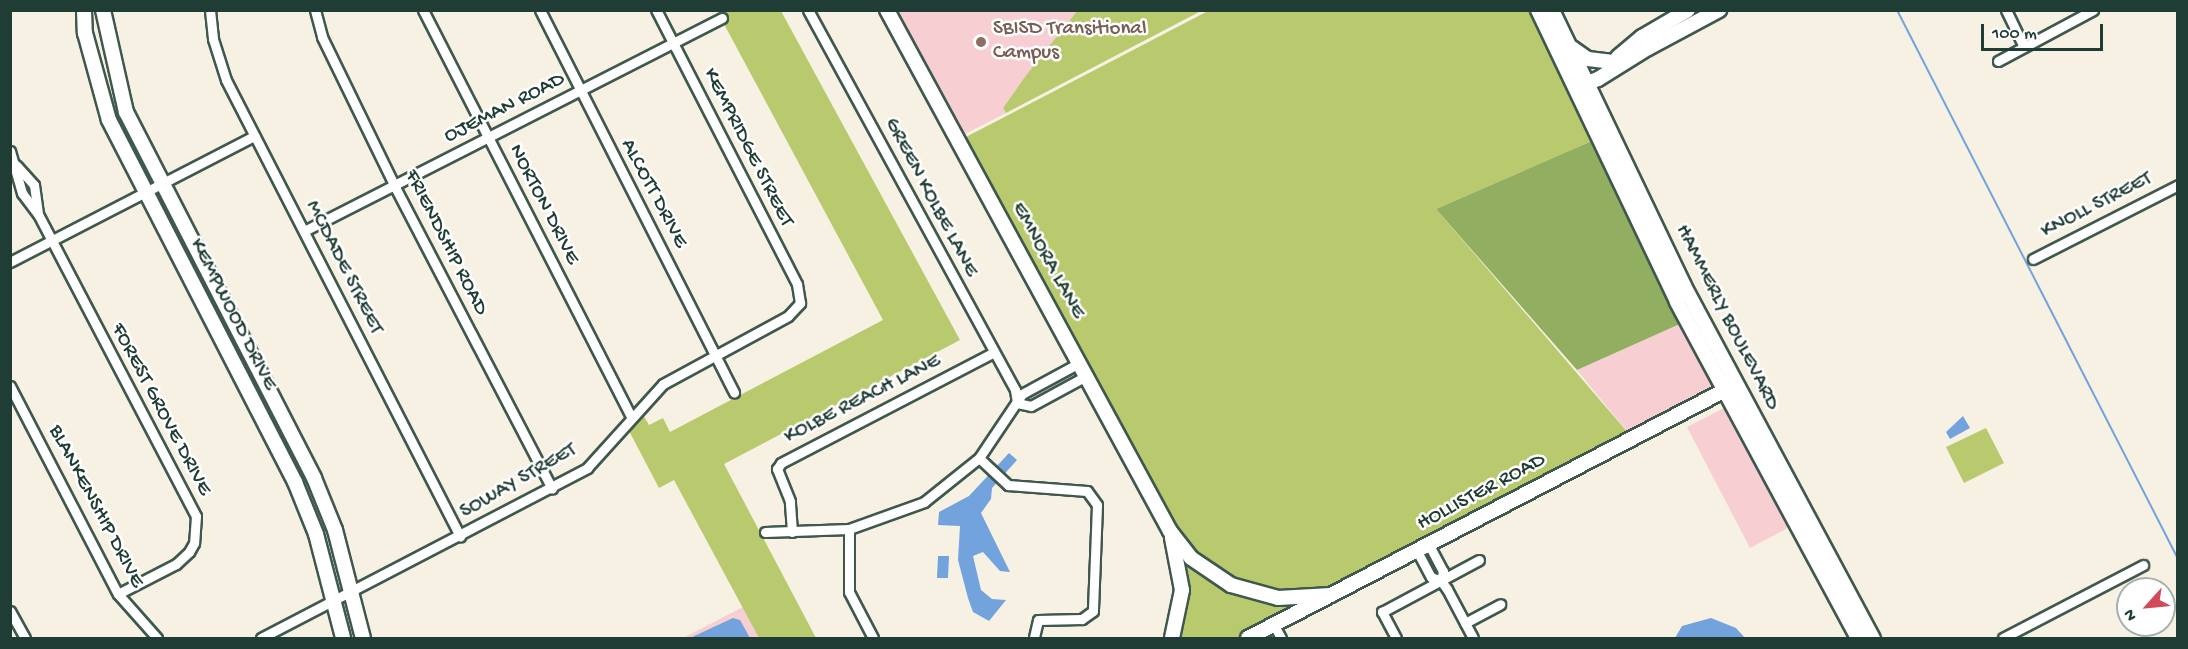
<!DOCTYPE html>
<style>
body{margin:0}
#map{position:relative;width:2188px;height:649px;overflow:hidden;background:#f7f1e3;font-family:"Gochi Hand",sans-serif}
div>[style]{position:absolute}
.built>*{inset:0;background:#f7cfd3}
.green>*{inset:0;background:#b8ca6d}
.forest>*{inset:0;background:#92ae60}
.water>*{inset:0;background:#72a3dc}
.stream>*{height:2px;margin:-1px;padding:0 1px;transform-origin:1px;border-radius:1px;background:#72a3dc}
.roads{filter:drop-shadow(2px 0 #3f584e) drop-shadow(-2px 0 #3f584e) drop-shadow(0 2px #3f584e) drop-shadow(0 -2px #3f584e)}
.street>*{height:9px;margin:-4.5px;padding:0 4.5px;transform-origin:4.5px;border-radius:4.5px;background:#fff}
.secondary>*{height:14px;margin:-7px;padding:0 7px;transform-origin:7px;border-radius:7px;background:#fff}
.dots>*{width:16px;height:16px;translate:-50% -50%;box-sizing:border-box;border:3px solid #fff;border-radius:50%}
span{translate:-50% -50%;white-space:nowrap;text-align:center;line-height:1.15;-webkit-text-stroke:5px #fff;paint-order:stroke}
.education-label{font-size:21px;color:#785e54}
.left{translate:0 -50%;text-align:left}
.street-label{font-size:21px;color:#1f3d34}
.frame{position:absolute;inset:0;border:12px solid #1f3d34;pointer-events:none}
.north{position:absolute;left:2116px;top:577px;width:60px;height:60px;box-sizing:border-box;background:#fff;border:2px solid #a5b1ae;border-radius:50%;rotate:243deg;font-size:16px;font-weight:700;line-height:24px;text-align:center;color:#1f3d34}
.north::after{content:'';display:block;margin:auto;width:21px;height:27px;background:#d1495b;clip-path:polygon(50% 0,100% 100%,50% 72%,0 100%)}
.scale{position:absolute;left:1981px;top:24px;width:122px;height:27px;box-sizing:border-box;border:3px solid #1f3d34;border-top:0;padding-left:8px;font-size:18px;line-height:21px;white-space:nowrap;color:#1f3d34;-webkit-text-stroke:4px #fff;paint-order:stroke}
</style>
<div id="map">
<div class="built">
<div style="clip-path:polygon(892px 11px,1077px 11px,1027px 74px,1003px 108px,1006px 113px,961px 136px)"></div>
<div style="clip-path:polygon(1682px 323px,1713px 382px,1711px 389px,1629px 434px,1577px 370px)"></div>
<div style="clip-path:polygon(1724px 408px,1788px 528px,1750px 548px,1687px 427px)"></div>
<div style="clip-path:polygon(743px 607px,759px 638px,683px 638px)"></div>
</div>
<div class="green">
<div style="clip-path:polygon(717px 11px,781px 11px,960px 340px,724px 464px,816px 638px,759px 638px,674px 480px,659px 488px,628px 429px,642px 413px,649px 425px,663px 418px,670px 432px,883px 320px)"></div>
<div style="clip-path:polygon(1077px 11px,1201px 11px,1006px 113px,1003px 108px,1027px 74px)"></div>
<div style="clip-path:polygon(1208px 11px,1532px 11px,1594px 140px,1436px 209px,1629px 434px,1332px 586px,1304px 591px,1270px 590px,1240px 581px,1207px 564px,1187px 545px,964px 138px)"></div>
<div style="clip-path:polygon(1986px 428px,2004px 463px,1964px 483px,1946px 447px)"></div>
<div style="clip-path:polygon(1187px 561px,1211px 577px,1299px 604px,1237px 638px,1175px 638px,1184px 563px)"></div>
</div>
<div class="forest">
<div style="clip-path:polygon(1594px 140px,1682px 323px,1577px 370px,1436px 209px)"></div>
</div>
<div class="water">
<div style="clip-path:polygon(1963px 416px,1970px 428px,1950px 439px,1946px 432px)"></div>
<div style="clip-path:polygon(1009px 453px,1017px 460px,992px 488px,991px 499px,981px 513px,1010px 572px,1000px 571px,983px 552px,973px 556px,981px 590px,992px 599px,1006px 600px,989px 621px,973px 612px,968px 598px,958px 560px,960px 526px,938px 525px,939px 512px,969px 496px)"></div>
<div style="clip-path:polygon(938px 556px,949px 556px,948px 578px,937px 578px)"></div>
<div style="clip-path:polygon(733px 618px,740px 620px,750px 638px,690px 638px)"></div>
<div style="clip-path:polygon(1711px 618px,1736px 628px,1745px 638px,1675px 638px,1682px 626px)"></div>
</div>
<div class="stream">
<div style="left:1897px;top:10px;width:617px;rotate:62.89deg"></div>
</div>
<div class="roads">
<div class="street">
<div style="left:210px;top:10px;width:29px;rotate:84deg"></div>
<div style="left:213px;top:39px;width:43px;rotate:72.4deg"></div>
<div style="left:226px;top:80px;width:513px;rotate:62.84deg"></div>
<div style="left:315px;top:10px;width:28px;rotate:75deg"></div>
<div style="left:322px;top:37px;width:167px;rotate:64deg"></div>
<div style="left:395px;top:187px;width:340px;rotate:62.5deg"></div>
<div style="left:423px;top:10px;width:456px;rotate:62.9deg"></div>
<div style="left:540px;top:10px;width:429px;rotate:63.1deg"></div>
<div style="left:808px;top:10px;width:433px;rotate:61.4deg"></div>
<div style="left:1015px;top:390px;width:13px;rotate:81deg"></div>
<div style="left:2006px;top:10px;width:41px;rotate:64.1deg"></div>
<div style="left:1998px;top:61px;width:108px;rotate:-28.2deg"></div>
<div style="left:10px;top:151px;width:44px;rotate:74.1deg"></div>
<div style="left:22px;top:193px;width:26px;rotate:53deg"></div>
<div style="left:38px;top:214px;width:341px;rotate:62.4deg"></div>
<div style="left:196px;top:516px;width:27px;rotate:94deg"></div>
<div style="left:194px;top:543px;width:10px;rotate:119deg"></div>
<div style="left:189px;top:552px;width:18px;rotate:137deg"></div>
<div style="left:176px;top:564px;width:65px;rotate:152.7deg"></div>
<div style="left:16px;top:165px;width:27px;rotate:48deg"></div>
<div style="left:34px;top:185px;width:27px;rotate:82deg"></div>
<div style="left:304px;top:231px;width:469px;rotate:-27deg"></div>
<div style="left:2033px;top:259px;width:163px;rotate:-27deg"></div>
<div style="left:10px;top:262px;width:275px;rotate:-27.3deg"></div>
<div style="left:10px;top:386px;width:234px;rotate:62.6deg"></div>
<div style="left:118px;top:594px;width:59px;rotate:48.4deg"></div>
<div style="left:1017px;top:403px;width:14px;rotate:12deg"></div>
<div style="left:1031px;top:406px;width:63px;rotate:-28.6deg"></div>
<div style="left:979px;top:458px;width:40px;rotate:43deg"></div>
<div style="left:1008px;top:485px;width:79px;rotate:4.3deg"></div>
<div style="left:1087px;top:491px;width:17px;rotate:54deg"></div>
<div style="left:1097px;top:505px;width:106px;rotate:92.2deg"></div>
<div style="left:1093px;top:611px;width:14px;rotate:144deg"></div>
<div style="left:1082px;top:619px;width:44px;rotate:178.7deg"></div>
<div style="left:1038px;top:620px;width:18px;rotate:103deg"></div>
<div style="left:849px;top:529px;width:63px;rotate:90deg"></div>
<div style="left:849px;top:592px;width:52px;rotate:62.4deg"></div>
<div style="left:765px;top:532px;width:84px;rotate:-2deg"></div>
<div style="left:849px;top:529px;width:80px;rotate:-19.8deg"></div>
<div style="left:924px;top:502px;width:70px;rotate:-38.7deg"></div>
<div style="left:979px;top:458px;width:77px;rotate:-56.1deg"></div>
<div style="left:1022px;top:394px;width:65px;rotate:-28.5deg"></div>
<div style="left:792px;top:532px;width:31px;rotate:-94deg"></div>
<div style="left:790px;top:501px;width:35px;rotate:-112deg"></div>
<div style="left:777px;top:469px;width:7px;rotate:-56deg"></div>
<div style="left:781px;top:463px;width:240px;rotate:-27.5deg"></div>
<div style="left:1429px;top:545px;width:30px;rotate:62deg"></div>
<div style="left:1443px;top:571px;width:10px;rotate:101deg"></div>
<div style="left:1417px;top:551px;width:30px;rotate:62deg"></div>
<div style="left:1431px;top:577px;width:11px;rotate:22deg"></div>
<div style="left:1441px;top:581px;width:10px;rotate:53deg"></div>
<div style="left:1447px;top:589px;width:55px;rotate:62deg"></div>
<div style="left:10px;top:611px;width:31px;rotate:61deg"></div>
<div style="left:1465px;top:623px;width:40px;rotate:-28deg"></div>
<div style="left:1274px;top:625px;width:15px;rotate:62deg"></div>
<div style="left:261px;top:638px;width:368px;rotate:-27.5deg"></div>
<div style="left:587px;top:468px;width:113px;rotate:-47.9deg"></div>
<div style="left:663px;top:384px;width:142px;rotate:-28.5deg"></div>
<div style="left:788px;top:316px;width:18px;rotate:-47deg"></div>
<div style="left:800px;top:303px;width:19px;rotate:-99deg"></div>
<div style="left:797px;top:284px;width:308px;rotate:-117.2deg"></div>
<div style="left:1396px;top:638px;width:30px;rotate:-118deg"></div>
<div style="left:1382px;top:612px;width:110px;rotate:-28.2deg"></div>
<div style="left:2003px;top:638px;width:158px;rotate:-27.5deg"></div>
</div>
<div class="secondary">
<div style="left:84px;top:10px;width:23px;rotate:88deg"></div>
<div style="left:85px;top:33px;width:90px;rotate:74.6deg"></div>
<div style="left:109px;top:120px;width:407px;rotate:62.8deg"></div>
<div style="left:295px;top:482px;width:56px;rotate:68deg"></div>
<div style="left:316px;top:534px;width:107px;rotate:75.4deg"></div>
<div style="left:103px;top:10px;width:105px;rotate:77.3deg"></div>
<div style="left:126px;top:112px;width:411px;rotate:62.8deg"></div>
<div style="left:314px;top:478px;width:56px;rotate:68deg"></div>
<div style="left:335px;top:530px;width:112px;rotate:75.5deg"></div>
<div style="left:887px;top:10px;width:593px;rotate:61.49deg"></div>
<div style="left:1170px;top:531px;width:34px;rotate:52deg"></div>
<div style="left:1191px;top:558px;width:48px;rotate:34deg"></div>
<div style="left:1231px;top:585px;width:49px;rotate:15.5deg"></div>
<div style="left:1278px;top:598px;width:53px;rotate:-3.2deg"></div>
<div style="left:1538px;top:10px;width:323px;rotate:64.5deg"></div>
<div style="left:1677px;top:302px;width:382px;rotate:61.7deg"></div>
<div style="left:1552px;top:10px;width:306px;rotate:64.4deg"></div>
<div style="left:1684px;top:286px;width:400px;rotate:61.8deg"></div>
<div style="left:1572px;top:48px;width:19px;rotate:35deg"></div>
<div style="left:1588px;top:59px;width:23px;rotate:7deg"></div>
<div style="left:1618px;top:57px;width:31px;rotate:-40deg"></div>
<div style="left:1642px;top:37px;width:53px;rotate:-30.4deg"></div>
<div style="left:1579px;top:86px;width:20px;rotate:-20deg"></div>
<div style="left:1598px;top:79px;width:59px;rotate:-31.8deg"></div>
<div style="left:1648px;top:48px;width:81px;rotate:-28.2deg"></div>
<div style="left:1172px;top:638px;width:49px;rotate:-78.2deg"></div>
<div style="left:1182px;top:590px;width:53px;rotate:-100.9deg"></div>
<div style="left:1248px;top:638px;width:544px;rotate:-27.46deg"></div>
</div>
</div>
<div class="dots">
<div style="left:981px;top:42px;background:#8d6e63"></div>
</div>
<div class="education-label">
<span class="left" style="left:993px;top:42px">SBISD Transitional<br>Campus</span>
</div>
<div class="street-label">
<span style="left:505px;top:109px;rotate:-27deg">OJEMAN ROAD</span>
<span style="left:747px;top:148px;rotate:63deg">KEMPRIDGE STREET</span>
<span style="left:653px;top:194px;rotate:62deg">ALCOTT DRIVE</span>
<span style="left:930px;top:198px;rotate:62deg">GREEN KOLBE LANE</span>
<span style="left:543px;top:205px;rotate:63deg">NORTON DRIVE</span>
<span style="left:2097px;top:206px;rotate:-27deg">KNOLL STREET</span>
<span style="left:445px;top:243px;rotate:63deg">FRIENDSHIP ROAD</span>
<span style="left:1047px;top:261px;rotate:61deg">EMNORA LANE</span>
<span style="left:343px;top:268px;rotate:63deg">MCDADE STREET</span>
<span style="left:232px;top:315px;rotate:63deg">KEMPWOOD DRIVE</span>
<span style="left:1726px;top:318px;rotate:63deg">HAMMERLY BOULEVARD</span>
<span style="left:863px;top:400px;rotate:-27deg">KOLBE REACH LANE</span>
<span style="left:160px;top:410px;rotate:62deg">FOREST GROVE DRIVE</span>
<span style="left:519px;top:482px;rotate:-30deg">SOWAY STREET</span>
<span style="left:1482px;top:493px;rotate:-28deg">HOLLISTER ROAD</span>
<span style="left:95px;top:507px;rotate:62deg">BLANKENSHIP DRIVE</span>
</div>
<div class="frame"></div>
<div class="north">N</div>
<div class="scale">100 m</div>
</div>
